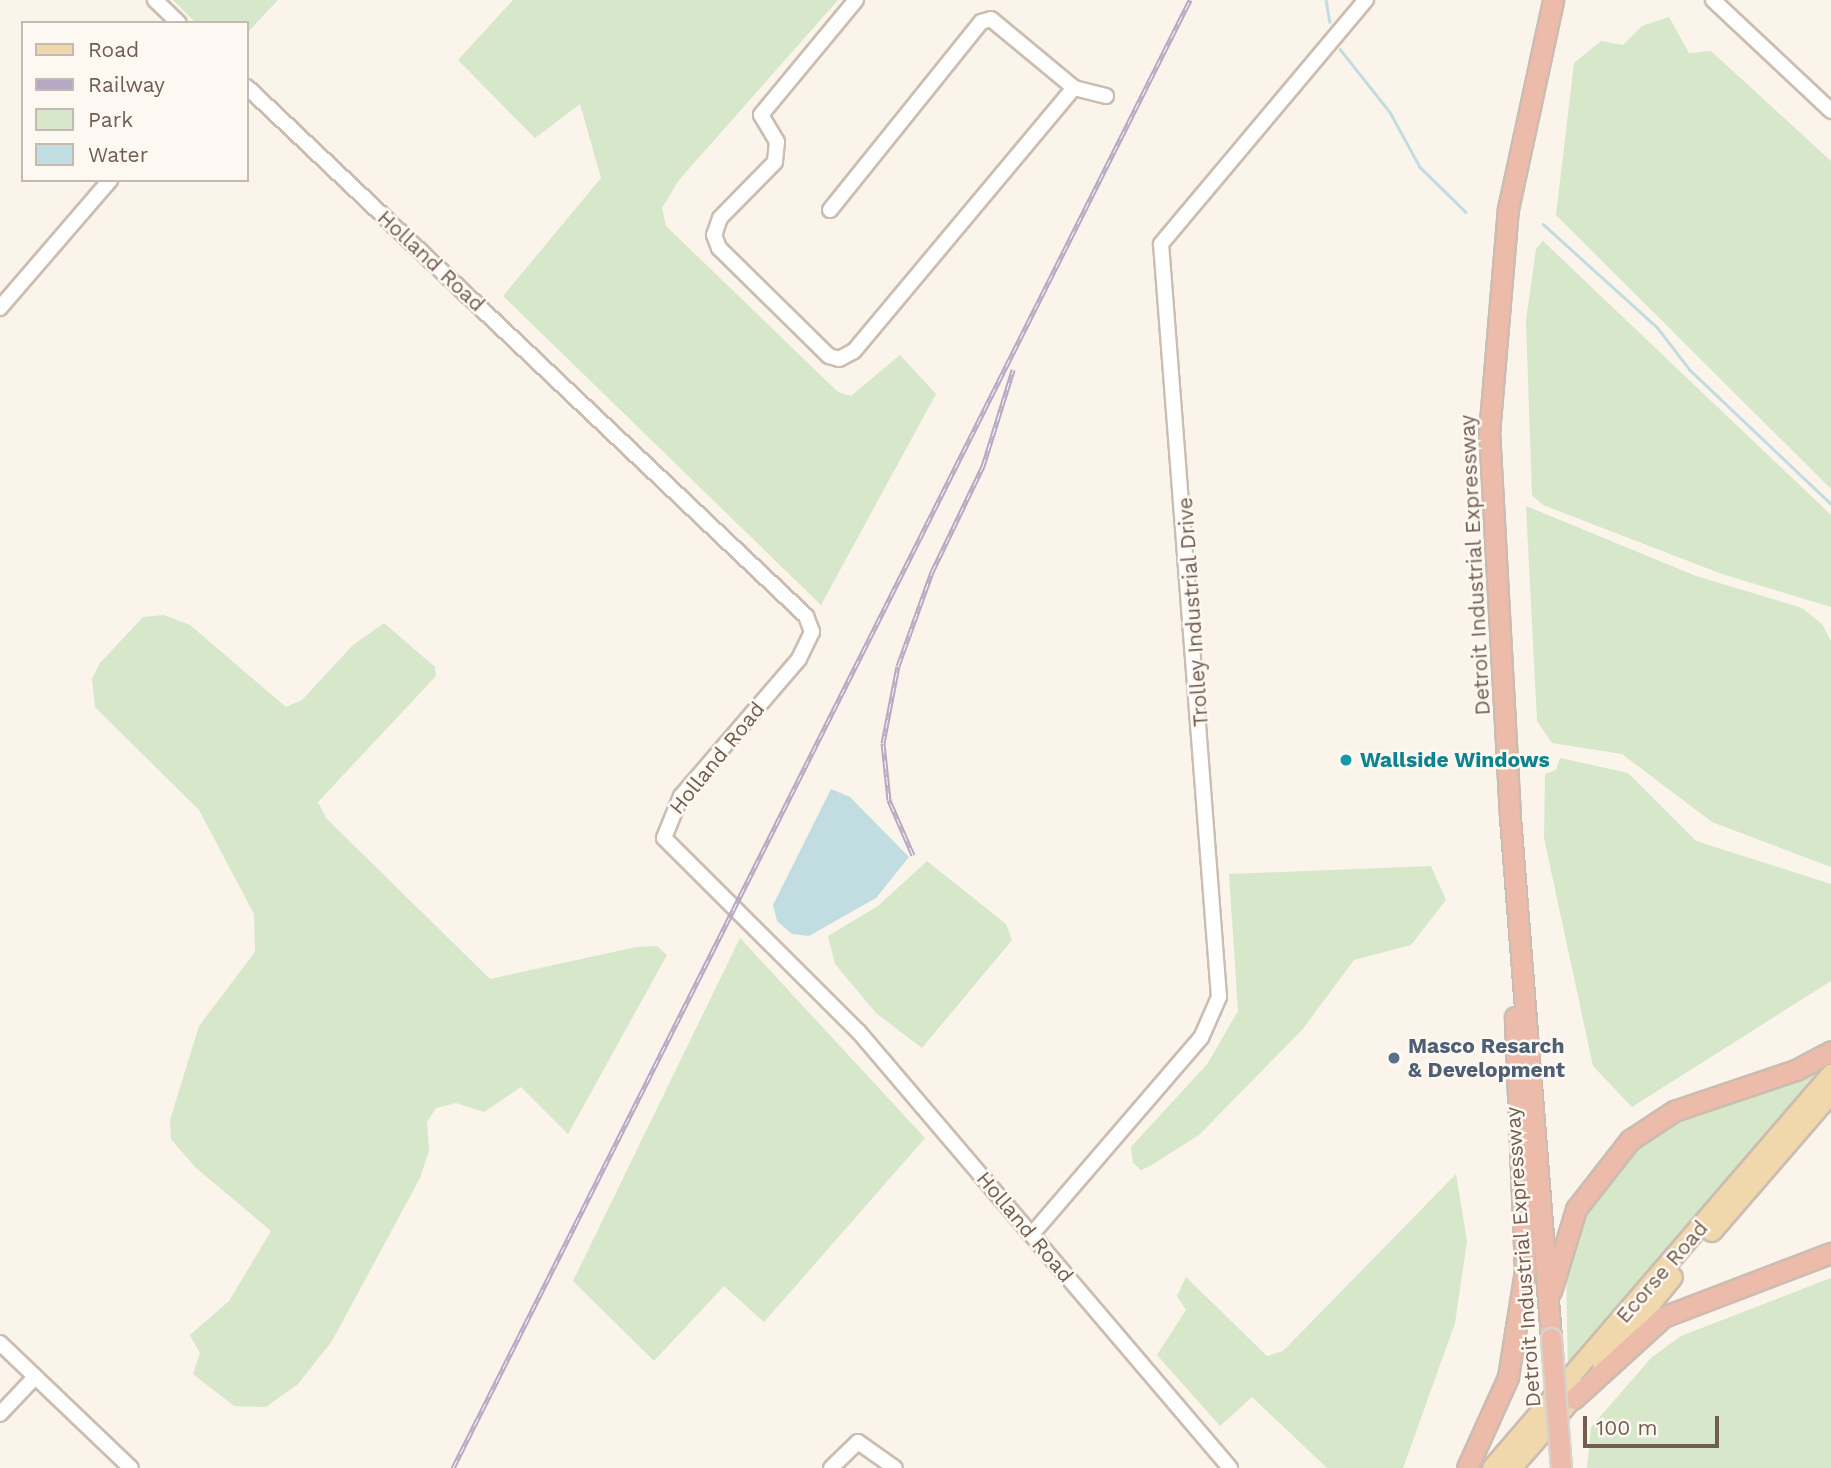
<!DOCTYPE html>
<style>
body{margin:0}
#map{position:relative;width:1831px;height:1468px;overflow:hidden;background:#faf4eb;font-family:"Work Sans",sans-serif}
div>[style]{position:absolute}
.green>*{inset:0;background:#d6e7ca}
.water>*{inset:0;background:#c1dde2}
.stream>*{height:2.5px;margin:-1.25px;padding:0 1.25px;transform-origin:1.25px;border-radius:1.25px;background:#c1dde2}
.roads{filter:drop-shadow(2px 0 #cbbdb1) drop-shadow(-2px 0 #cbbdb1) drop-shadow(0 2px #cbbdb1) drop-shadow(0 -2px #cbbdb1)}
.minor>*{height:14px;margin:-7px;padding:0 7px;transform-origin:7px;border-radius:7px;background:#fff}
.major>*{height:18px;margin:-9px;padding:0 9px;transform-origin:9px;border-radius:9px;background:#f0d7ac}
.highway>*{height:19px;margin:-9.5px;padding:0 9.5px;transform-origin:9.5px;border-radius:9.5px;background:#ecbba9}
.rail>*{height:5px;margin-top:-2.5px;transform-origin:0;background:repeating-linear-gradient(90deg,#fdf8f1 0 8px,#b7a9c3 0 16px);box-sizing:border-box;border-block:2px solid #b7a9c3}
.bridges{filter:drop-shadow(2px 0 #d8d2ce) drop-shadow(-2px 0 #d8d2ce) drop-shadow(0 2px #d8d2ce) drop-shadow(0 -2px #d8d2ce)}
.highway-bridge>*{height:19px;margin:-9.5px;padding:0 9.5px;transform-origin:9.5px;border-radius:9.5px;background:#ecbba9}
.dots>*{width:19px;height:19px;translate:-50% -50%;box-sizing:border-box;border:4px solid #fdf8f1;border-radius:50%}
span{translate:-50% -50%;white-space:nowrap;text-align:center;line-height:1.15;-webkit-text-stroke:5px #fdf8f1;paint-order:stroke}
.street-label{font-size:21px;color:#725d51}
.culture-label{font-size:21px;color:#0d838f;font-weight:700}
.left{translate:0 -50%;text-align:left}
.service-label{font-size:21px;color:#4e5e75;font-weight:700}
.legend{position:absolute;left:21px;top:21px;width:228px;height:161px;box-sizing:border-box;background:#fdf8f1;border:2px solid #c5bab1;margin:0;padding:9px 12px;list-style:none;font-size:21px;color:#725d51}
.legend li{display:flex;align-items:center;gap:14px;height:35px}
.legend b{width:35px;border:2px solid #c5bab1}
.scale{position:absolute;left:1583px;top:1416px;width:136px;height:32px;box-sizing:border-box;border:4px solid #725d51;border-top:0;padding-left:9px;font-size:21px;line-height:24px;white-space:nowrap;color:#725d51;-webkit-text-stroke:5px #fdf8f1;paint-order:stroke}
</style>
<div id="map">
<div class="green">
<div style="clip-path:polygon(173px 0,278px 0,247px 33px,247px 23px,196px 23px)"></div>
<div style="clip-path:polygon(513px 0,838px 0,679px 180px,662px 208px,666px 226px,838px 392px,851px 396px,900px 355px,936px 394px,821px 605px,503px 296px,601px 178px,580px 104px,535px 138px,458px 60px)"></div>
<div style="clip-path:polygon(1669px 17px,1689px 53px,1711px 51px,1831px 161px,1831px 489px,1556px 215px,1574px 63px,1601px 41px,1623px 45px,1642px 26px)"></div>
<div style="clip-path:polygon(1543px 241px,1831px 515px,1831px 607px,1722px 574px,1543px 505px,1532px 495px,1526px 320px,1536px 249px)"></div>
<div style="clip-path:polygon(1526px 506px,1696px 576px,1802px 608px,1822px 624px,1831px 641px,1831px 867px,1712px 822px,1622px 754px,1552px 743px,1537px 721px)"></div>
<div style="clip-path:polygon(164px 615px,190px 625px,286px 707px,302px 700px,353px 645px,384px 623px,435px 667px,436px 676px,318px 802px,326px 818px,490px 979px,636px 947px,657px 946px,667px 955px,568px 1134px,521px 1087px,484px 1112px,456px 1103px,436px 1108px,427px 1122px,429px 1151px,420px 1178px,332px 1341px,298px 1384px,266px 1407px,234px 1406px,193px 1374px,200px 1353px,190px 1335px,229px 1301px,271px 1231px,195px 1167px,171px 1139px,170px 1120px,199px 1026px,255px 952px,254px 914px,199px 810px,95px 707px,92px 679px,100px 663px,143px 617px)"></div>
<div style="clip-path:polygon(1560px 758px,1628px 773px,1696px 841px,1831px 884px,1831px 981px,1632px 1107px,1593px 1066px,1544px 838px,1545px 774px,1556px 770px)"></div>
<div style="clip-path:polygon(927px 861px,1006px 924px,1012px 940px,922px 1048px,876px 1013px,835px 964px,828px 936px,878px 906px)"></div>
<div style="clip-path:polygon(1431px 866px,1446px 900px,1411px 945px,1354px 960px,1302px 1030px,1199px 1135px,1150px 1166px,1141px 1170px,1133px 1163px,1131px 1147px,1208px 1063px,1238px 1011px,1229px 874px)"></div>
<div style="clip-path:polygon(740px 938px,925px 1138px,764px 1322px,724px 1286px,654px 1361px,573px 1281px)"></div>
<div style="clip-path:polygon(1831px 1059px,1831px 1065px,1568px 1376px,1566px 1266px,1588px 1202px,1616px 1163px,1671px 1120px)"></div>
<div style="clip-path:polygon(1456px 1174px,1467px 1241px,1455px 1323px,1403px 1468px,1327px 1468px,1252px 1397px,1220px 1426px,1157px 1355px,1186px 1310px,1177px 1296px,1186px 1277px,1267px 1356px,1283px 1351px)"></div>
<div style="clip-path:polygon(1831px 1278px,1831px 1468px,1587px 1468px,1591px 1427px,1652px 1357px,1681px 1336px)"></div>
</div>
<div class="water">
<div style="clip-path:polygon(831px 789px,850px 797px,909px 857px,876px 898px,809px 936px,792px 934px,777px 921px,773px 905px)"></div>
</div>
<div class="stream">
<div style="left:1326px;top:0;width:22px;rotate:80deg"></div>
<div style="left:1340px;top:49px;width:80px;rotate:51.6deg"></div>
<div style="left:1390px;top:112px;width:63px;rotate:61.4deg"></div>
<div style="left:1420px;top:167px;width:64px;rotate:44.4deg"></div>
<div style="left:1543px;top:224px;width:154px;rotate:42.1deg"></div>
<div style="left:1657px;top:327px;width:54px;rotate:52.5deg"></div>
<div style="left:1690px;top:370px;width:195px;rotate:43.5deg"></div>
</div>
<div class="roads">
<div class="minor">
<div style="left:155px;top:0;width:33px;rotate:44deg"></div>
<div style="left:856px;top:0;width:149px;rotate:129.6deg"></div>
<div style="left:761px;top:115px;width:31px;rotate:59deg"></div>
<div style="left:777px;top:142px;width:20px;rotate:96deg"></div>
<div style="left:775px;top:162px;width:78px;rotate:134.5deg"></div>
<div style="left:720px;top:218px;width:18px;rotate:109deg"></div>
<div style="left:714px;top:235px;width:14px;rotate:69deg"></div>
<div style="left:719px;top:248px;width:154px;rotate:44.5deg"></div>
<div style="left:829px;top:356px;width:10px;rotate:17deg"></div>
<div style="left:839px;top:359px;width:17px;rotate:-28deg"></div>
<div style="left:854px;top:351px;width:343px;rotate:-50.1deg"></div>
<div style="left:1074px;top:88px;width:33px;rotate:14deg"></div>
<div style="left:1713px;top:0;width:162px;rotate:43.2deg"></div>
<div style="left:247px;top:87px;width:770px;rotate:43.42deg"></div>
<div style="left:806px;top:616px;width:17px;rotate:69deg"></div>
<div style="left:812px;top:632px;width:30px;rotate:116deg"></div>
<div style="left:799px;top:659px;width:181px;rotate:130.7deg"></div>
<div style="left:681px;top:796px;width:45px;rotate:112deg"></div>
<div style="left:664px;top:838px;width:274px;rotate:44.9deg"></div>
<div style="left:858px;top:1031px;width:574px;rotate:49.59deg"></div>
<div style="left:830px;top:210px;width:241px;rotate:-51.2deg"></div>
<div style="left:981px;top:22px;width:10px;rotate:-17deg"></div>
<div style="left:991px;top:19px;width:108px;rotate:39.7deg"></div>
<div style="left:0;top:308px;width:169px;rotate:-49.3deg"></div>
<div style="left:1033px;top:1233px;width:257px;rotate:-49.3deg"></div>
<div style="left:1201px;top:1038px;width:45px;rotate:-66.3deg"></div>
<div style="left:1219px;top:997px;width:755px;rotate:-94.4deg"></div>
<div style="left:1161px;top:244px;width:319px;rotate:-50deg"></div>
<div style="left:0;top:1343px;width:181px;rotate:43.7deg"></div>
<div style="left:0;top:1414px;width:51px;rotate:-46.6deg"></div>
<div style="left:831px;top:1468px;width:37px;rotate:-44deg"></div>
<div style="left:858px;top:1442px;width:45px;rotate:35.1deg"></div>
</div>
<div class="major">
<div style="left:1712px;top:1232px;width:182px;rotate:-49.2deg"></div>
<div style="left:1602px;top:1364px;width:112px;rotate:-50.8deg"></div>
<div style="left:1492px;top:1468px;width:520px;rotate:-49.29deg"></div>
<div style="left:1512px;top:1468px;width:106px;rotate:-48.8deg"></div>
</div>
<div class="highway">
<div style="left:1551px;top:1291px;width:86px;rotate:-73deg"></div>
<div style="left:1576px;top:1209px;width:88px;rotate:-52deg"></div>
<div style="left:1630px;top:1140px;width:53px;rotate:-33.4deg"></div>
<div style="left:1674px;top:1111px;width:129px;rotate:-18.6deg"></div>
<div style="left:1796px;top:1070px;width:40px;rotate:-28deg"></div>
<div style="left:1551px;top:1338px;width:523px;rotate:-94.5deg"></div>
<div style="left:1510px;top:817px;width:384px;rotate:-93.1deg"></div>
<div style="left:1489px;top:434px;width:226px;rotate:-85.2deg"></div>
<div style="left:1508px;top:209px;width:214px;rotate:-77.8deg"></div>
<div style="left:1573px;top:1399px;width:122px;rotate:-42.3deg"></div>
<div style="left:1663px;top:1317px;width:180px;rotate:-20.9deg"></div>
<div style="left:1467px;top:1468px;width:100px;rotate:-65.7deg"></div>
<div style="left:1508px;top:1377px;width:107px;rotate:-80.9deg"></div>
<div style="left:1525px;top:1271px;width:254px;rotate:-92.3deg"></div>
</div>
</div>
<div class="rail">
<div style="left:913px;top:855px;width:60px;rotate:-113.6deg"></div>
<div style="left:889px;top:800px;width:57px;rotate:-96deg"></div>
<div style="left:883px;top:743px;width:78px;rotate:-79deg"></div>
<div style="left:898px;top:666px;width:100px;rotate:-70.1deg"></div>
<div style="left:932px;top:572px;width:118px;rotate:-64.3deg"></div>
<div style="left:983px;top:466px;width:101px;rotate:-72.6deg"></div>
<div style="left:453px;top:1468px;width:1643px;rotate:-63.34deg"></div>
</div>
<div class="bridges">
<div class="highway-bridge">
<div style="left:1551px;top:1338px;width:130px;rotate:85.6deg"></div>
</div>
</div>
<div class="dots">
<div style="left:1346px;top:760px;background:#0f9aa8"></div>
<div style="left:1394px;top:1058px;background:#5c6f8a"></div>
</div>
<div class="street-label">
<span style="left:431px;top:261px;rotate:43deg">Holland Road</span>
<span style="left:1475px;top:565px;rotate:-93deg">Detroit Industrial Expressway</span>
<span style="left:1193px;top:612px;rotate:-94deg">Trolley Industrial Drive</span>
<span style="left:717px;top:758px;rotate:-51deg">Holland Road</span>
<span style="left:1025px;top:1227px;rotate:50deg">Holland Road</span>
<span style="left:1523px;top:1257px;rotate:-94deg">Detroit Industrial Expressway</span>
<span style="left:1662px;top:1272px;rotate:-49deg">Ecorse Road</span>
</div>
<div class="culture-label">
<span class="left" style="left:1360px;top:760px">Wallside Windows</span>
</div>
<div class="service-label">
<span class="left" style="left:1408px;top:1058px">Masco Resarch<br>&amp; Development</span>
</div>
<ul class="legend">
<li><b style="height:9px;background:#f0d7ac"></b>Road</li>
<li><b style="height:9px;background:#b7a9c3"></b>Railway</li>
<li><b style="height:19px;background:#d6e7ca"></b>Park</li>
<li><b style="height:19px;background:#c1dde2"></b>Water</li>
</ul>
<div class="scale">100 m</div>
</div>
